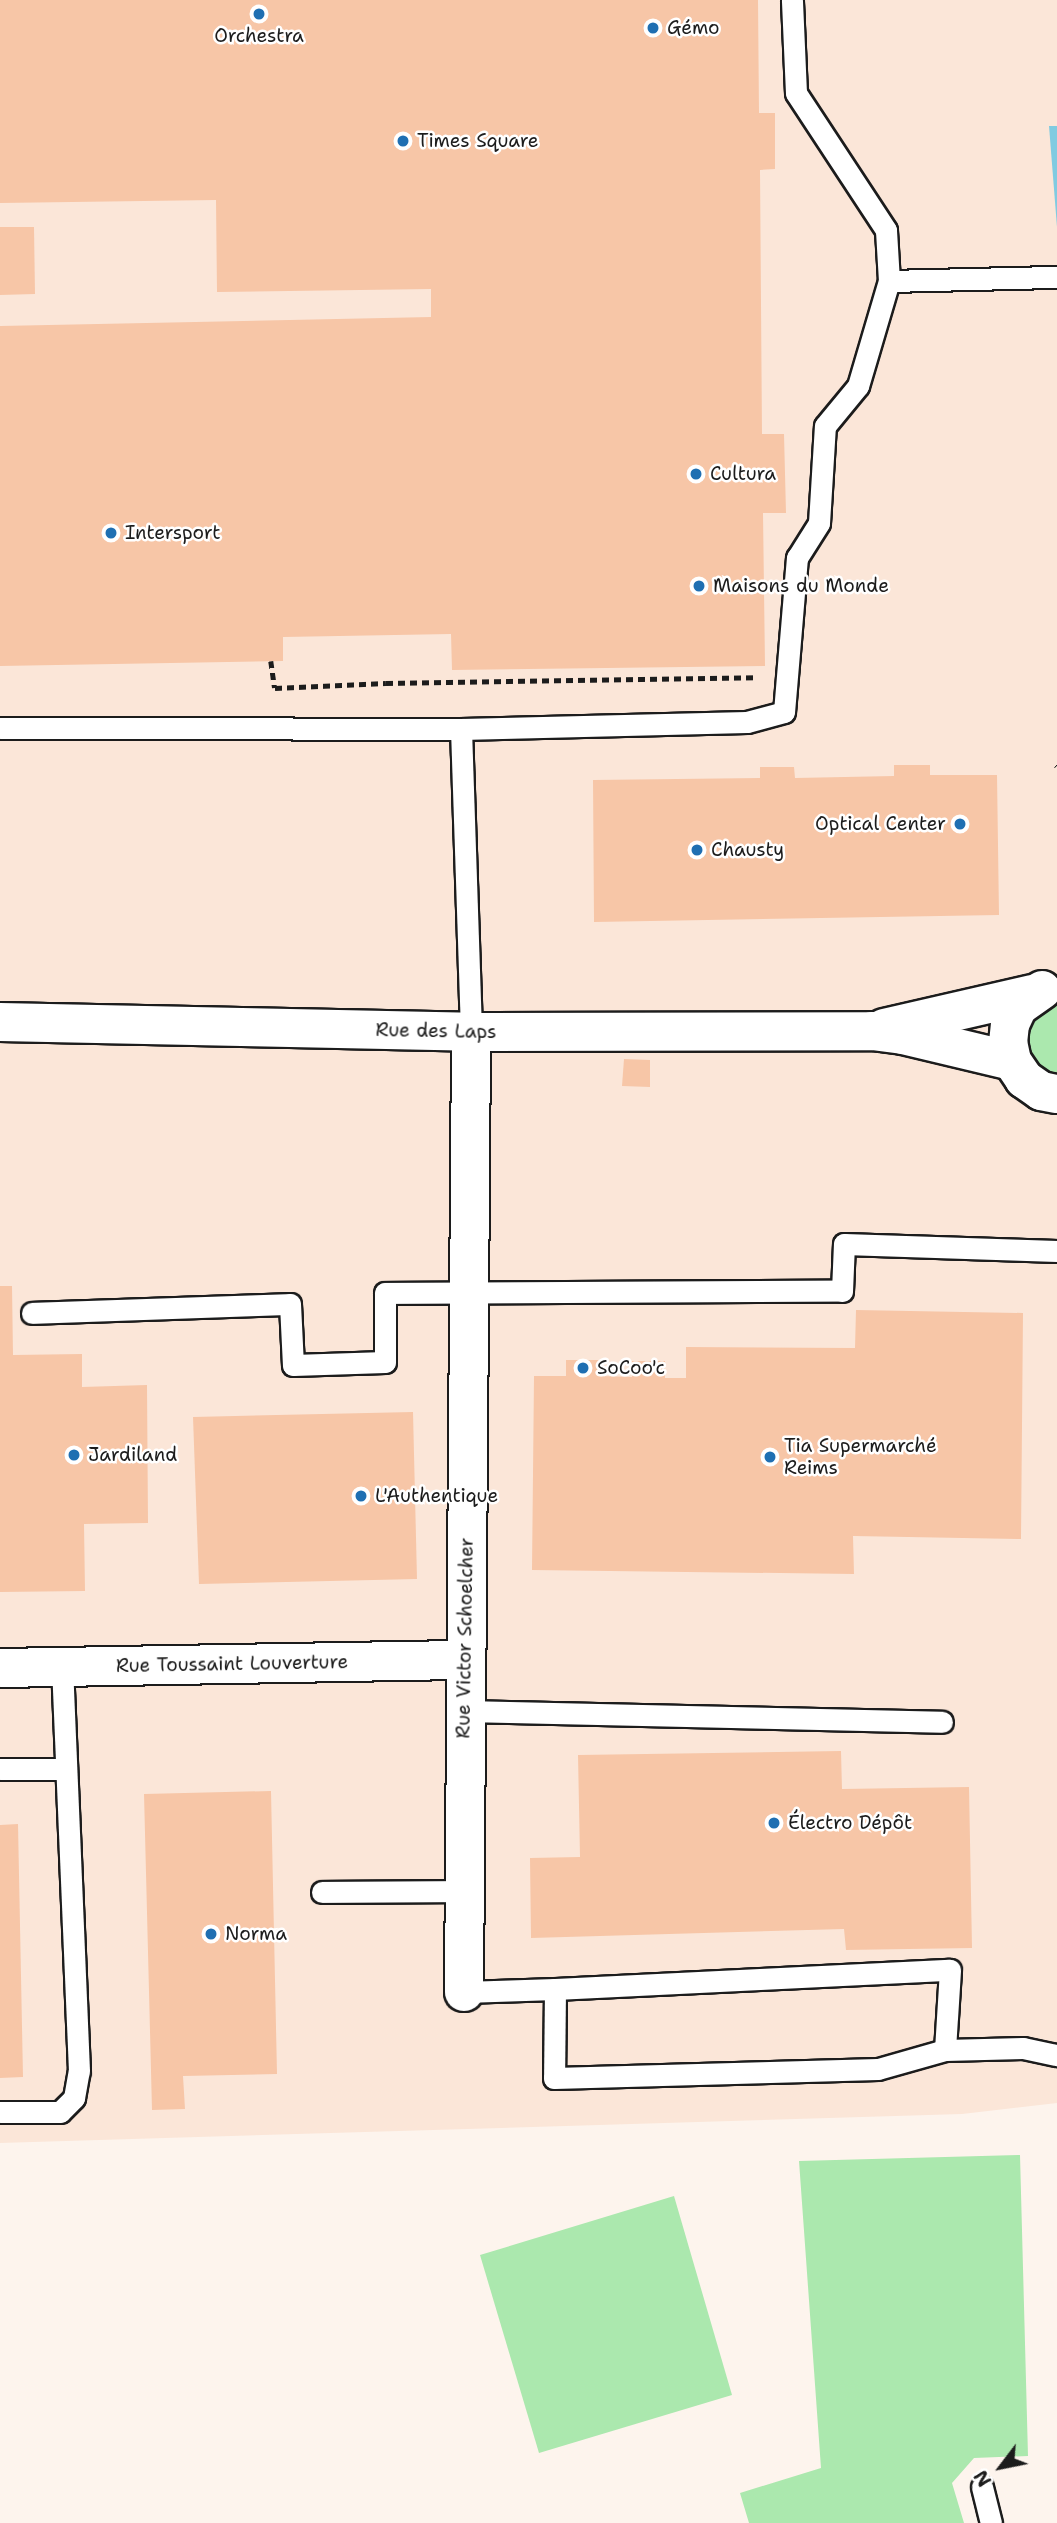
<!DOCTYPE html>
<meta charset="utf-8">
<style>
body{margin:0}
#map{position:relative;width:1057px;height:2523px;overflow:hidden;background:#fdf4ed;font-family:"Shantell Sans",sans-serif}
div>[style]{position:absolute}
.built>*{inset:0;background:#fbe6d8}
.green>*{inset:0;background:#abe8ae}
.water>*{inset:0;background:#80cbe1}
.building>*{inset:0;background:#f7c6a7}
.path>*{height:4.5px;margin-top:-2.25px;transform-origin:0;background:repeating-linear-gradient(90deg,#1c1c1c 0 7px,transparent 0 12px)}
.roads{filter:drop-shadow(2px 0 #1c1c1c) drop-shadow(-2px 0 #1c1c1c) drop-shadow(0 2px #1c1c1c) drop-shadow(0 -2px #1c1c1c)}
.lane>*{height:21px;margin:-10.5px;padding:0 10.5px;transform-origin:10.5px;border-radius:10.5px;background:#fff}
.street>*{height:38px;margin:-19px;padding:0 19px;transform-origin:19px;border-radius:19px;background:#fff}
.dots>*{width:19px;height:19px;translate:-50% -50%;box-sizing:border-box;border:4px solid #fff;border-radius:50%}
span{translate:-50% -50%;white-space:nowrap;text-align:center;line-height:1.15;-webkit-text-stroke:5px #fff;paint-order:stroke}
.poi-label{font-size:19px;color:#1c1c1c}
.left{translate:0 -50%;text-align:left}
.right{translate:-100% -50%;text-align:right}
.street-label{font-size:19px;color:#1c1c1c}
.north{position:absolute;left:966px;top:2432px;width:70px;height:70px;-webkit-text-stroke:5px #fff;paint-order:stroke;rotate:238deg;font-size:19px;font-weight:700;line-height:28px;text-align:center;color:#1c1c1c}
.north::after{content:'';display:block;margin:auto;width:24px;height:32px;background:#1c1c1c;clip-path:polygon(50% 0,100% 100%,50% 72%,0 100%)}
</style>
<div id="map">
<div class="built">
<div style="clip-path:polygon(0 0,1057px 0,1057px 2103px,962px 2114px,0 2143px)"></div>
</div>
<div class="green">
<div style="clip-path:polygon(1057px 1002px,1057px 1074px,1055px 1075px,1043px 1071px,1027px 1054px,1024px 1031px,1047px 1004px)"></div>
<div style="clip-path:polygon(1020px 2155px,1028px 2456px,974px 2458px,952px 2483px,964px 2523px,749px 2523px,740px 2493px,821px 2468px,799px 2161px)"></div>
<div style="clip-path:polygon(674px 2196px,732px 2395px,539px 2453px,480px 2255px)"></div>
</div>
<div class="water">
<div style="clip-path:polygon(1049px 126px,1057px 126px,1057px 227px)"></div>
</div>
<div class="building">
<div style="clip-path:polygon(0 0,758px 0,759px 113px,775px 113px,775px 169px,760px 170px,762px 434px,784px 434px,786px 513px,763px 513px,765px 666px,452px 670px,451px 634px,283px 637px,283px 661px,0 666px,0 326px,431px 317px,431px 289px,217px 292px,216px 200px,0 203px)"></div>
<div style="clip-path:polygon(0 227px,34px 227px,35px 294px,0 295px)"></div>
<div style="clip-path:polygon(894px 765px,930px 765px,930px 775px,997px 775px,999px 915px,594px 922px,593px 780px,760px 778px,760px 767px,794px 767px,795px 778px,894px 776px)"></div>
<div style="clip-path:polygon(624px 1059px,650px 1060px,650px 1087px,622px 1086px)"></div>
<div style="clip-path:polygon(0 1286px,12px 1286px,13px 1355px,82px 1354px,82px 1387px,147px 1385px,148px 1523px,84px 1524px,85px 1591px,0 1592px)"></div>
<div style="clip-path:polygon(856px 1310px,1023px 1313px,1021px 1539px,853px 1536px,854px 1574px,532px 1570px,534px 1376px,566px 1376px,566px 1360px,601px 1360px,600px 1376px,632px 1377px,632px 1361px,665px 1361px,665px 1378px,686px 1378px,686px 1347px,855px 1348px)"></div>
<div style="clip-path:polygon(413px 1412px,417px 1579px,199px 1584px,193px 1417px)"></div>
<div style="clip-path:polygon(841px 1751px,842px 1789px,969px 1787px,972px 1948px,846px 1950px,844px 1929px,531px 1938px,530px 1858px,580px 1857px,578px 1755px)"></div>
<div style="clip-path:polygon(271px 1791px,277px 2074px,183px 2076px,185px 2109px,152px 2110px,144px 1794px)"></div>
<div style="clip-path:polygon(18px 1824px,23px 2077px,0 2078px,0 1825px)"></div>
</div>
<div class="path">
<div style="left:271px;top:661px;width:27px;rotate:82deg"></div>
<div style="left:275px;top:688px;width:111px;rotate:-2.6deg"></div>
<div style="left:386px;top:683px;width:372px;rotate:-0.9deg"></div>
<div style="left:1056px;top:765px;width:1px;rotate:45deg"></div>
</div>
<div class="roads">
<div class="lane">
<div style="left:889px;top:281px;width:168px;rotate:-1.4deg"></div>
<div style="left:0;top:728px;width:461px;rotate:0.1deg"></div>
<div style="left:461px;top:729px;width:303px;rotate:88.1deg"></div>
<div style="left:461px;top:729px;width:286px;rotate:-1.4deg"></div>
<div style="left:747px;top:722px;width:38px;rotate:-15deg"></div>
<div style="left:784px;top:712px;width:155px;rotate:-85.2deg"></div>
<div style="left:797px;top:558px;width:41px;rotate:-57.8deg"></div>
<div style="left:819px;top:523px;width:97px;rotate:-86.5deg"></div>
<div style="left:825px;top:426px;width:52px;rotate:-50.5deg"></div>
<div style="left:858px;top:386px;width:109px;rotate:-73.6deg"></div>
<div style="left:889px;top:281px;width:51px;rotate:-93.4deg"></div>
<div style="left:886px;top:230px;width:164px;rotate:-123.3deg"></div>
<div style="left:796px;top:93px;width:93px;rotate:-92.5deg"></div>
<div style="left:32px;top:1313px;width:258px;rotate:-2deg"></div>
<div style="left:290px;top:1304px;width:61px;rotate:87.2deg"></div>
<div style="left:293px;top:1365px;width:92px;rotate:-1.9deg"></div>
<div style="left:385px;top:1362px;width:69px;rotate:-90deg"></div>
<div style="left:385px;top:1293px;width:457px;rotate:-0.3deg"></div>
<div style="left:842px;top:1291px;width:47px;rotate:-87.6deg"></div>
<div style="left:844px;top:1244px;width:213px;rotate:1.9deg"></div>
<div style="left:464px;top:1711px;width:478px;rotate:1.3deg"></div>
<div style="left:0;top:1769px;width:65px"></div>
<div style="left:322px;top:1892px;width:141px;rotate:-0.4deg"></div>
<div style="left:555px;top:1989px;width:395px;rotate:-2.8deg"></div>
<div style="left:950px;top:1970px;width:80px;rotate:93.6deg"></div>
<div style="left:464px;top:1992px;width:91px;rotate:-1.9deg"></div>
<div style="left:555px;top:1989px;width:89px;rotate:90.6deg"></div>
<div style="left:554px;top:2078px;width:324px;rotate:-1.6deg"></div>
<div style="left:878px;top:2069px;width:70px;rotate:-15.8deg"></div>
<div style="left:945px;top:2050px;width:78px;rotate:-1.5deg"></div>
<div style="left:1023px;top:2048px;width:35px;rotate:12deg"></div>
<div style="left:0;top:2112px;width:60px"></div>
<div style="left:60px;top:2112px;width:20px;rotate:-45deg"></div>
<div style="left:74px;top:2098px;width:27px;rotate:-80deg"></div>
<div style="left:79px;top:2071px;width:404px;rotate:-92.4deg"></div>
<div style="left:982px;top:2487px;width:37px;rotate:76deg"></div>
</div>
<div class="street">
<div style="left:1042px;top:990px;width:29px;rotate:145deg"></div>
<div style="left:1018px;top:1007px;width:19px;rotate:115deg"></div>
<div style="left:1010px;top:1024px;width:18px;rotate:96deg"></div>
<div style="left:1008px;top:1042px;width:19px;rotate:78deg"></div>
<div style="left:1012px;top:1061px;width:22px;rotate:56deg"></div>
<div style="left:1024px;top:1079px;width:21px;rotate:35deg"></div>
<div style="left:1041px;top:1091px;width:16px;rotate:11deg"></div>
<div style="left:0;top:1022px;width:471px;rotate:1.2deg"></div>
<div style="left:471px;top:1032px;width:401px;rotate:-0.1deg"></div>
<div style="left:872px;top:1031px;width:31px;rotate:7deg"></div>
<div style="left:903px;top:1035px;width:112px;rotate:13.4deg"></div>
<div style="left:884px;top:1028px;width:152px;rotate:-12.9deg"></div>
<div style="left:0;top:1668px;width:465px;rotate:-1deg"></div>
<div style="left:464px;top:1992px;width:960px;rotate:-89.58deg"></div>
</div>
</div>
<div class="dots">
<div style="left:259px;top:14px;background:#1f6fb2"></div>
<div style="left:653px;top:28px;background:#1f6fb2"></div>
<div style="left:403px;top:141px;background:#1f6fb2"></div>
<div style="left:696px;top:474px;background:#1f6fb2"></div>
<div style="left:111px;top:533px;background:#1f6fb2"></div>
<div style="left:699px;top:586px;background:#1f6fb2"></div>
<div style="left:960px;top:824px;background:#1f6fb2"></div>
<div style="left:697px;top:850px;background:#1f6fb2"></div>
<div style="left:583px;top:1368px;background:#1f6fb2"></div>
<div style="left:74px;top:1455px;background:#1f6fb2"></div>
<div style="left:770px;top:1457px;background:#1f6fb2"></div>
<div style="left:361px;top:1496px;background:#1f6fb2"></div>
<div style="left:774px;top:1823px;background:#1f6fb2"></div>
<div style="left:211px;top:1934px;background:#1f6fb2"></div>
</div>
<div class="poi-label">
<span class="left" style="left:667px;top:28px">Gémo</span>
<span style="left:259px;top:36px">Orchestra</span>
<span class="left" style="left:417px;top:141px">Times Square</span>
<span class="left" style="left:710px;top:474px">Cultura</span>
<span class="left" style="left:125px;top:533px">Intersport</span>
<span class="left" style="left:713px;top:586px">Maisons du Monde</span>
<span class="right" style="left:946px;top:824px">Optical Center</span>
<span class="left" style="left:711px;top:850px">Chausty</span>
<span class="left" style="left:597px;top:1368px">SoCoo'c</span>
<span class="left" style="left:784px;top:1457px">Tia Supermarché<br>Reims</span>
<span class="left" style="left:88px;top:1455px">Jardiland</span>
<span class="left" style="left:375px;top:1496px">L'Authentique</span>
<span class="left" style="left:788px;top:1823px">Électro Dépôt</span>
<span class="left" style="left:225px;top:1934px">Norma</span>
</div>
<div class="street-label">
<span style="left:436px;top:1031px;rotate:1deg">Rue des Laps</span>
<span style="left:465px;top:1638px;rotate:-89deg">Rue Victor Schoelcher</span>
<span style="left:232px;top:1664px;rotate:-1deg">Rue Toussaint Louverture</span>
</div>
<div class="north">N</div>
</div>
